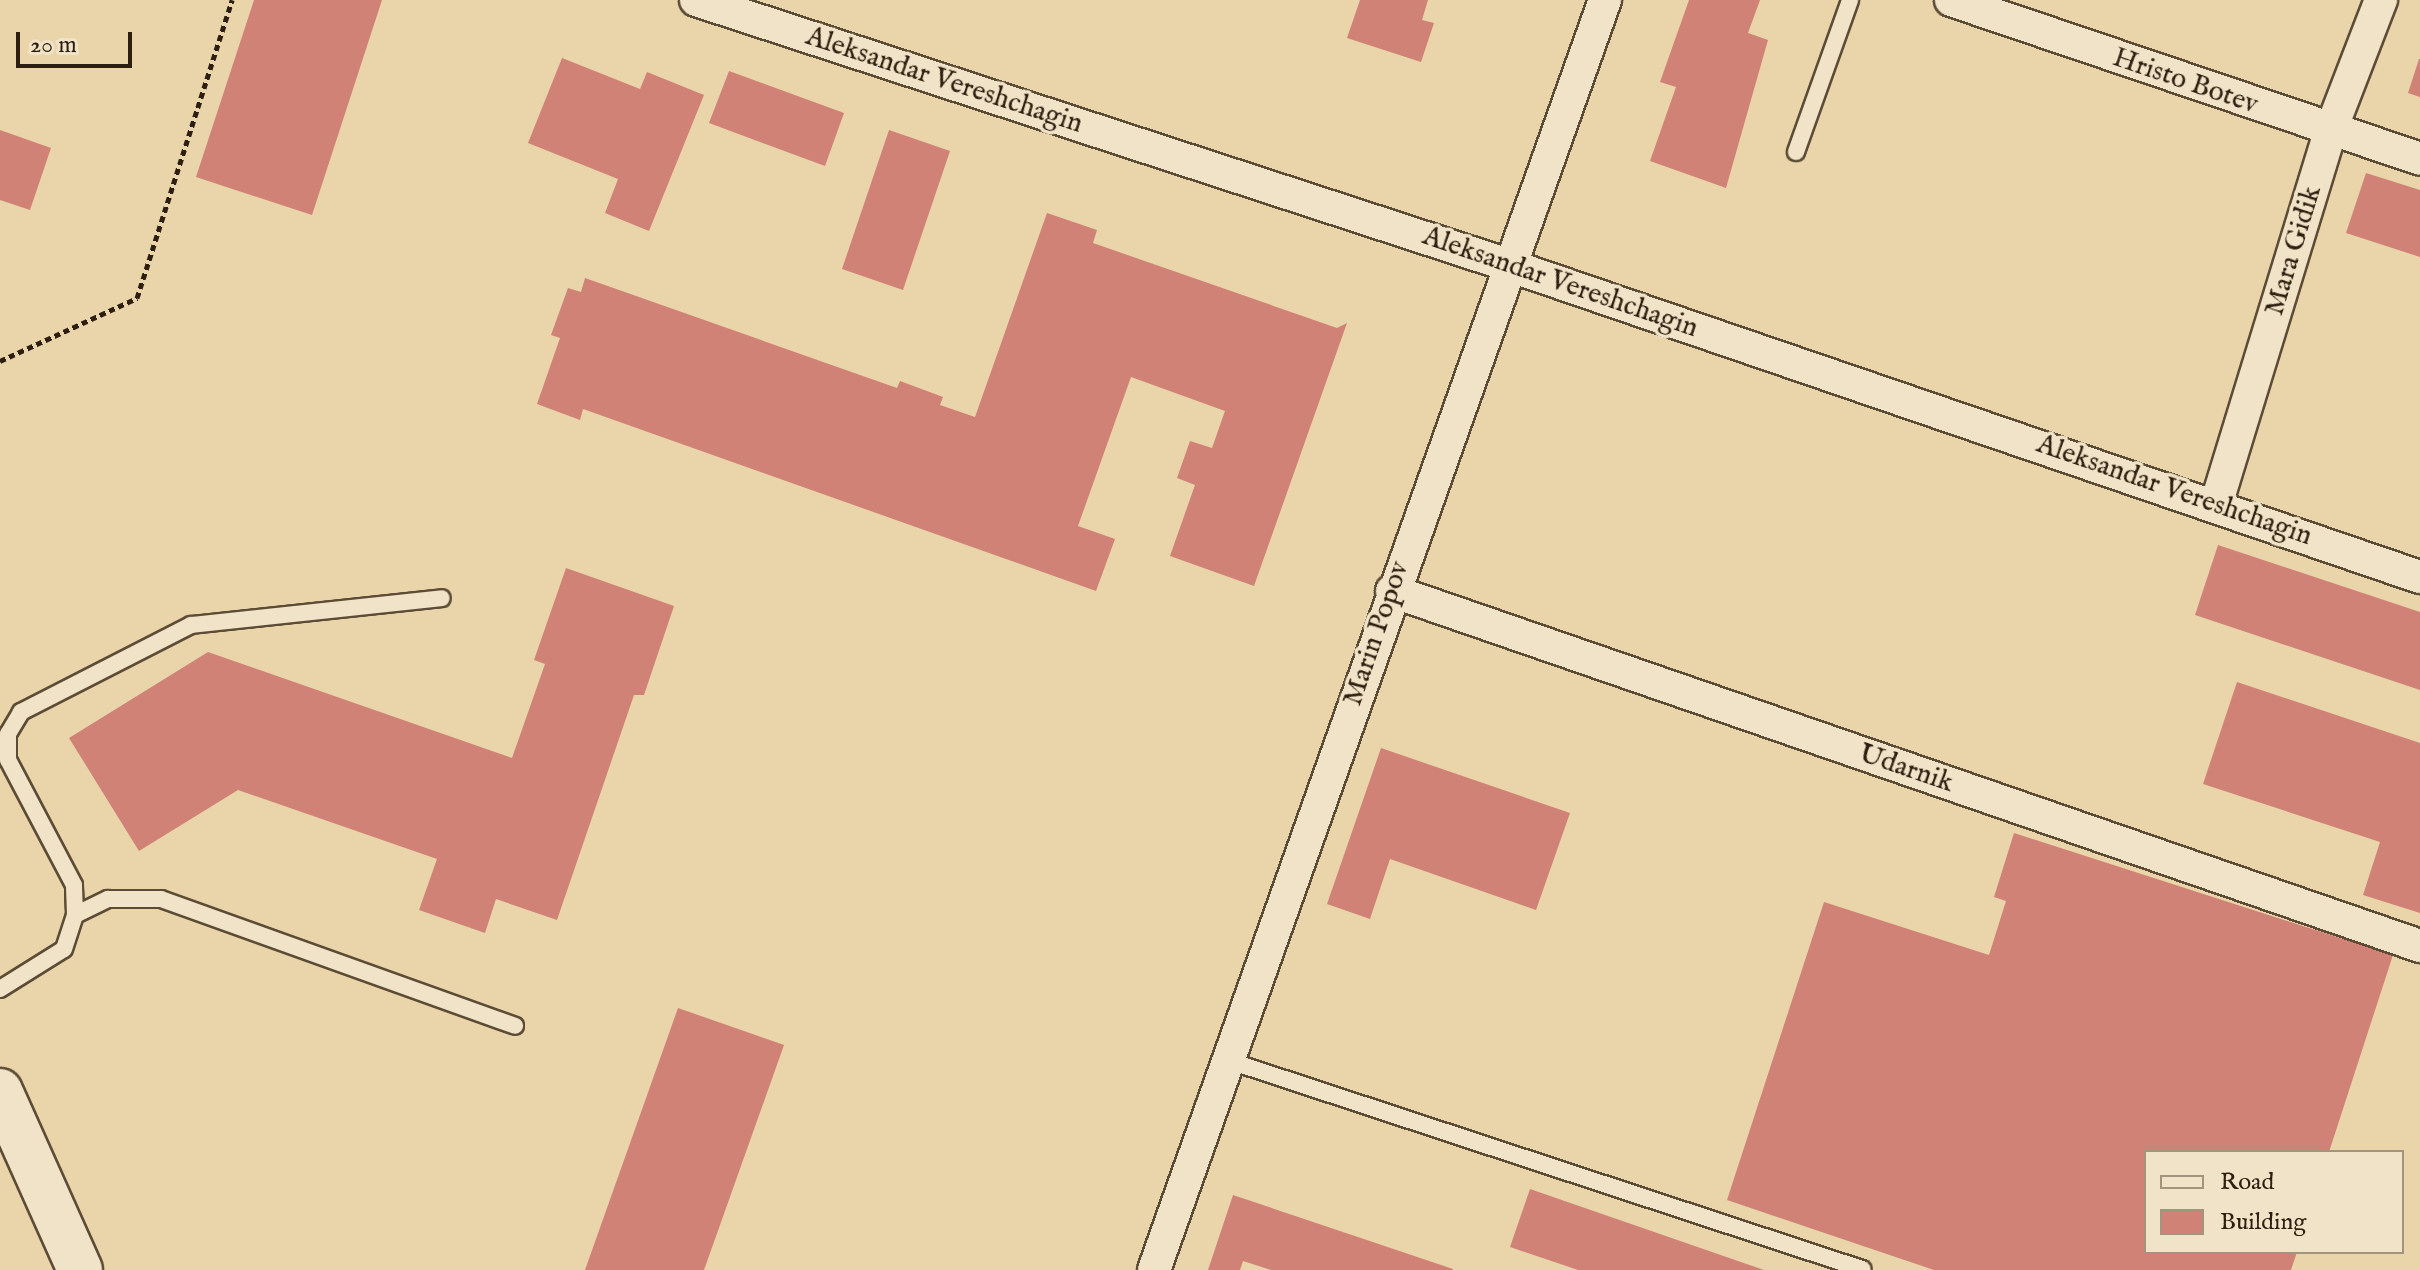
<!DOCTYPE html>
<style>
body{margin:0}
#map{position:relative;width:2420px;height:1270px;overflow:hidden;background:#ead4aa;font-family:"IM FELL English",serif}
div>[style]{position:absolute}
.building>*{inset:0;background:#d08276}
.path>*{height:5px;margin-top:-2.5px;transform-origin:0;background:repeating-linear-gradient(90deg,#2d1e0f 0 6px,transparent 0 10px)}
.roads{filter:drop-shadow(2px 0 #5c4c36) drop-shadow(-2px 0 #5c4c36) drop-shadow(0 2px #5c4c36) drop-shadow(0 -2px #5c4c36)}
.lane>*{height:16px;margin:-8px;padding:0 8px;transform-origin:8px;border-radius:8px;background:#f1e3c8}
.street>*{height:32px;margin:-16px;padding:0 16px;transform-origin:16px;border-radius:16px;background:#f1e3c8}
.secondary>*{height:44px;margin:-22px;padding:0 22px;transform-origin:22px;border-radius:22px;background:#f1e3c8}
span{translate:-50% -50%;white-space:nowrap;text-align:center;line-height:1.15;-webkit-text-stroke:7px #f1e3c8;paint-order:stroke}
.street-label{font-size:28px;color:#2d1e0f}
.legend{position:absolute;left:2144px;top:1150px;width:260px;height:104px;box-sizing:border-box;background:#f1e3c8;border:2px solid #a3947e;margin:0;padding:10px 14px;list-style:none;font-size:24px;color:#2d1e0f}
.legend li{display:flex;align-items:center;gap:16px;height:40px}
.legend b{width:40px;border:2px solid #a3947e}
.scale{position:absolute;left:16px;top:32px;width:116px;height:36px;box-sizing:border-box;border:4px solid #2d1e0f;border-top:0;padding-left:10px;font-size:24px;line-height:28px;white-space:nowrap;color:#2d1e0f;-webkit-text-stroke:6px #f1e3c8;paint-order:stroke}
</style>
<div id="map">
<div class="building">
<div style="clip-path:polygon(254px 0,382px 0,312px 215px,196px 177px)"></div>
<div style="clip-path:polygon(1360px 0,1428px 0,1422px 20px,1434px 23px,1421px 62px,1347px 38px)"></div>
<div style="clip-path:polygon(1689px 0,1760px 0,1748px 33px,1768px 40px,1726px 188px,1650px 161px,1676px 87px,1660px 82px)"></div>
<div style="clip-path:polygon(562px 58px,640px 89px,647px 72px,704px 95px,649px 231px,605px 213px,618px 179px,528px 143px)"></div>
<div style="clip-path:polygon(2419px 59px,2420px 59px,2420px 97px,2408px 93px)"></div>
<div style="clip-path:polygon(729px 71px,844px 113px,825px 166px,709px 123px)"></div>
<div style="clip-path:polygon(0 130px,51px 148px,30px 210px,0 200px)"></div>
<div style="clip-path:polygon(889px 130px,950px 151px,903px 290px,842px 269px)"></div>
<div style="clip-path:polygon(2366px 173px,2420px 190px,2420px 257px,2346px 233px)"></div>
<div style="clip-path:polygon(1047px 213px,1097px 230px,1093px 243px,1337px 328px,1347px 323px,1254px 586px,1170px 556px,1195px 485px,1177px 478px,1190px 441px,1212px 448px,1225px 411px,1131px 377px,1078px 526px,1115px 539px,1096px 591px,583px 409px,580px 420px,537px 404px,560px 338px,551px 335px,568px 288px,581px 292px,585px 278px,897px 388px,900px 381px,943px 397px,940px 405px,975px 417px)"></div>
<div style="clip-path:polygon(2218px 545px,2420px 612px,2420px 690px,2195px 615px)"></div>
<div style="clip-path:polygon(566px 568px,674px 606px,644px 695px,634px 695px,557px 920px,496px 899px,485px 933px,419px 910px,437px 859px,238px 790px,139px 851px,69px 738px,208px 652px,512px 758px,545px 664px,534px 660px)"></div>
<div style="clip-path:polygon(2237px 682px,2420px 743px,2420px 913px,2363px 895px,2380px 842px,2203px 784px)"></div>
<div style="clip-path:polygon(1381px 748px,1570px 813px,1536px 910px,1390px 859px,1370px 919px,1327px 904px)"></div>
<div style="clip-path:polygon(2014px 833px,2393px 955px,2329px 1152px,2146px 1152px,2146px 1252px,2297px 1252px,2291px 1270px,1934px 1270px,1727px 1200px,1824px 902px,1989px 955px,2006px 901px,1994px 897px)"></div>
<div style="clip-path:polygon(678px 1008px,784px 1045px,704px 1270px,585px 1270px)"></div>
<div style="clip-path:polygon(1530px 1189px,1764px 1270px,1578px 1270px,1510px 1247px)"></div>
<div style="clip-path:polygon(1233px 1195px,1453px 1269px,1453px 1270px,1271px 1270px,1243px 1261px,1240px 1270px,1208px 1270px)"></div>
</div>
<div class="path">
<div style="left:0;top:361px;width:151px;rotate:-24.7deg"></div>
<div style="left:137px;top:298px;width:313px;rotate:-72.3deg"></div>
</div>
<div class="roads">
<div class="lane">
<div style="left:1796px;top:152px;width:161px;rotate:-70.4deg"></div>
<div style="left:75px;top:915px;width:37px;rotate:-26deg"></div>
<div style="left:108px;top:899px;width:53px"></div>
<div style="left:161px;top:899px;width:376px;rotate:19.7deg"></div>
<div style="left:0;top:989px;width:75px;rotate:-32deg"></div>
<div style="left:64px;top:949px;width:36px;rotate:-72deg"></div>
<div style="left:75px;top:915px;width:30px;rotate:-92deg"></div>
<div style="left:74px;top:885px;width:141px;rotate:-117.8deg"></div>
<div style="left:8px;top:760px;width:26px;rotate:-90deg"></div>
<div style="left:8px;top:734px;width:26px;rotate:-59deg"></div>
<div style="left:21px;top:712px;width:191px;rotate:-27.1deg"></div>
<div style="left:191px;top:625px;width:252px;rotate:-6.1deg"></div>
<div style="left:1227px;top:1060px;width:669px;rotate:18.22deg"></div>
</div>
<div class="street">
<div style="left:696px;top:0;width:854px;rotate:18.07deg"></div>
<div style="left:1508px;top:265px;width:964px;rotate:18.89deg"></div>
<div style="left:1951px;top:0;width:495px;rotate:18.7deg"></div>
<div style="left:2216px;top:505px;width:390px;rotate:-73deg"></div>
<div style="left:2330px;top:132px;width:142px;rotate:-68.9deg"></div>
<div style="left:1392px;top:591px;width:1088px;rotate:19.05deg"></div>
<div style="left:1154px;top:1270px;width:1348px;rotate:-70.45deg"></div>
</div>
<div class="secondary">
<div style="left:0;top:1091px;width:196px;rotate:65.9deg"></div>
</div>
</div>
<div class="street-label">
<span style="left:944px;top:81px;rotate:18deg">Aleksandar Vereshchagin</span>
<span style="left:2185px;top:82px;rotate:19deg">Hristo Botev</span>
<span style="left:2294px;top:251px;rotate:-73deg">Mara Gidik</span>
<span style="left:1560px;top:283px;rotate:19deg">Aleksandar Vereshchagin</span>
<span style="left:2174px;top:491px;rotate:19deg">Aleksandar Vereshchagin</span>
<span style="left:1377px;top:634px;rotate:-71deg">Marin Popov</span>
<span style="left:1906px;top:769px;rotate:19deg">Udarnik</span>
</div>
<ul class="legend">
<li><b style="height:10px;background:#f1e3c8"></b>Road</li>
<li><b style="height:22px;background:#d08276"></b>Building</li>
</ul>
<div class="scale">20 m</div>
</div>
